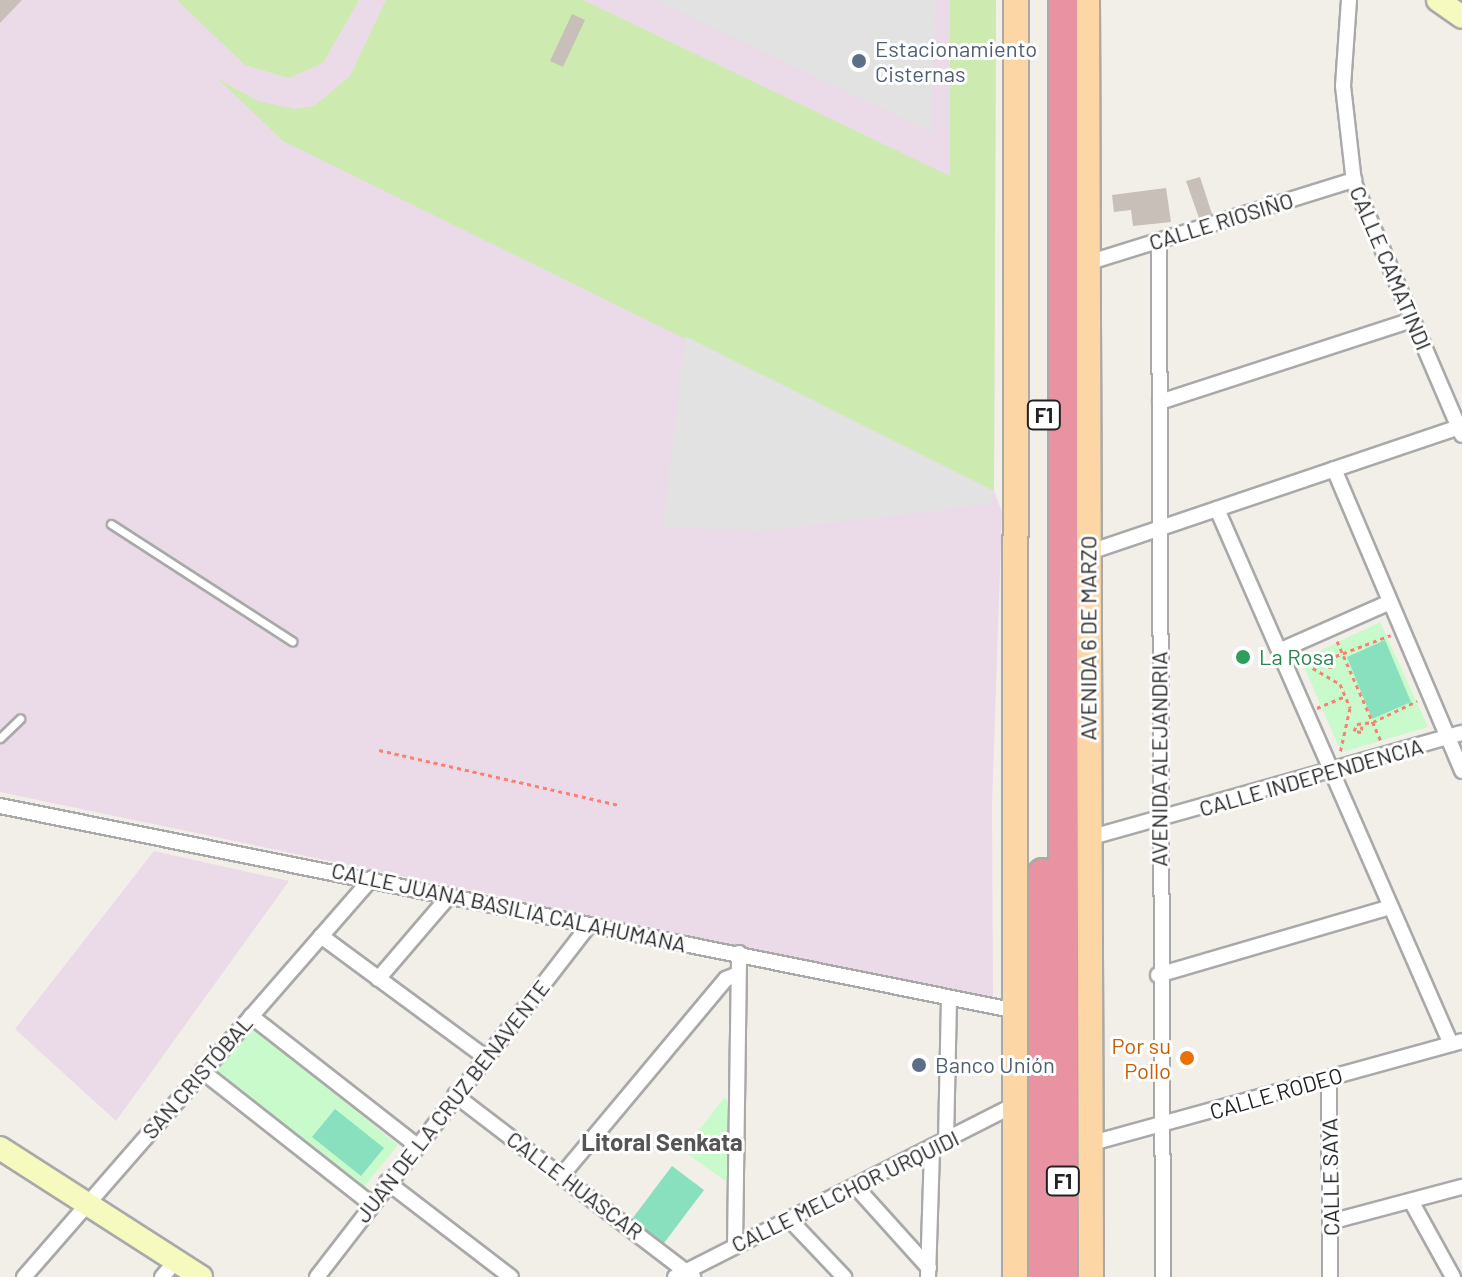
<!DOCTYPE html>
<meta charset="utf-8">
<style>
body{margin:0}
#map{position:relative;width:1462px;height:1277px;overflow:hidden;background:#f2efe9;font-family:Barlow,sans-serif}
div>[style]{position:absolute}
.industrial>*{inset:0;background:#ebdbe8}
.grass>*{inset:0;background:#cdebb0}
.park>*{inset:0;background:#c8facc}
.pitch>*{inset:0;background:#88e0be}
.parking>*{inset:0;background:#e2e2e2}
.building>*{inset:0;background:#c7bfb8}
.path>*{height:3px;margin-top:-1.5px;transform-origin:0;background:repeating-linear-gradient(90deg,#fa8072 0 4px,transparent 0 8px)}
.roads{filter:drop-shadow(2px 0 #a9a9a9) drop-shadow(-2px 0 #a9a9a9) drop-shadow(0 2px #a9a9a9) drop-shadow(0 -2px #a9a9a9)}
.lane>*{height:7px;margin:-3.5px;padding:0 3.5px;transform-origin:3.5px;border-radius:3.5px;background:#fff}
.street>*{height:14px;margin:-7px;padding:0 7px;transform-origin:7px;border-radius:7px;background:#fff}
.secondary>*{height:22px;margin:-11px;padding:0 11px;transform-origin:11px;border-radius:11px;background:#f7fabf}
.primary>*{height:24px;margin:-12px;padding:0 12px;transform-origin:12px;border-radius:12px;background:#fcd6a4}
.highway>*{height:28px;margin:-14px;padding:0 14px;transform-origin:14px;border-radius:14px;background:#e892a2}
.dots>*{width:22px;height:22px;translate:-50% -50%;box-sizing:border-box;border:4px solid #fff;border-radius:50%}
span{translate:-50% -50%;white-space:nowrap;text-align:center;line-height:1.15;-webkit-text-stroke:6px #fff;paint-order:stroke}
.shield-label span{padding:2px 6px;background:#fff;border:2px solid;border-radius:6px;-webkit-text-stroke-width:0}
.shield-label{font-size:20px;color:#222;font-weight:700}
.service-label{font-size:22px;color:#4e5e75}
.left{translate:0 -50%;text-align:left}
.street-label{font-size:22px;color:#222}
.leisure-label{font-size:22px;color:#27864d}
.food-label{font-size:22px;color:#c56008}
.right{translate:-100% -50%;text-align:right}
.neighbourhood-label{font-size:24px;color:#555;font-weight:700}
</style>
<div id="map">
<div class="industrial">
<div style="clip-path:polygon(0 0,996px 0,994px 491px,1002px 512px,992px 806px,993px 1000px,0 792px)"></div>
<div style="clip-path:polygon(154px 851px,289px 881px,116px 1121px,15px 1029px)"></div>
</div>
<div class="grass">
<div style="clip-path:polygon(177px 0,359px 0,323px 63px,289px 78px,245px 65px)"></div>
<div style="clip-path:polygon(386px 0,583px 0,950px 176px,950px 0,996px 0,994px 491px,283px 141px,218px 79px,258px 101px,295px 109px,314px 106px,350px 76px)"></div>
</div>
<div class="park">
<div style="clip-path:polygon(1380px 622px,1428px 727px,1346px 751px,1338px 745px,1301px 660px)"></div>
<div style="clip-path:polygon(253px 1027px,398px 1145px,363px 1188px,217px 1070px)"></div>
<div style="clip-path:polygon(724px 1098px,736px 1104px,735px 1180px,727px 1182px,683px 1151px)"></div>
</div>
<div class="pitch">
<div style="clip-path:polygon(1385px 640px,1411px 702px,1372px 719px,1347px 657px)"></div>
<div style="clip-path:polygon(335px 1109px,384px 1148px,361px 1176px,312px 1137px)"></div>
<div style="clip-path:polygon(672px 1166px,704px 1190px,664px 1243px,632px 1219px)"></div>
</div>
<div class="parking">
<div style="clip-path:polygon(656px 0,935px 0,931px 132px)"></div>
<div style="clip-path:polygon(685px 336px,994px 491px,990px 504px,766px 531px,663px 527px)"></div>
</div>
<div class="building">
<div style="clip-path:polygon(0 0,22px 0,0 23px)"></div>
<div style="clip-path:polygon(572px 14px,585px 20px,563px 67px,550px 61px)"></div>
<div style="clip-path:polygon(1200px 177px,1212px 214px,1199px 218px,1186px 181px)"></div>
<div style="clip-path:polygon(1166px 188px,1171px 222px,1133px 226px,1131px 210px,1114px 212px,1112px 195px)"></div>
</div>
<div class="path">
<div style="left:1337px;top:641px;width:109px;rotate:66.3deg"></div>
<div style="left:1299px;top:660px;width:48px;rotate:30.3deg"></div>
<div style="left:1340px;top:684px;width:26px;rotate:67deg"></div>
<div style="left:1350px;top:708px;width:46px;rotate:102.5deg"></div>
<div style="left:1333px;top:661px;width:6px;rotate:99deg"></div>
<div style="left:1332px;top:667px;width:7px;rotate:-172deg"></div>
<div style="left:1325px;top:666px;width:8px;rotate:-67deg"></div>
<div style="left:1328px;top:659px;width:67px;rotate:-20.9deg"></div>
<div style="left:1317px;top:708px;width:30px;rotate:-23deg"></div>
<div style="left:1362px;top:726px;width:6px;rotate:99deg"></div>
<div style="left:1361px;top:732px;width:7px;rotate:-172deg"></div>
<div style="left:1354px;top:731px;width:8px;rotate:-67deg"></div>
<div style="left:1357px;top:724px;width:16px;rotate:-7deg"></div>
<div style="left:1373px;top:722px;width:49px;rotate:-25.5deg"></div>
<div style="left:379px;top:750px;width:246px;rotate:12.9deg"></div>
</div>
<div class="roads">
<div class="lane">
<div style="left:111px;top:524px;width:216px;rotate:32.9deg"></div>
<div style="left:0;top:738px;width:28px;rotate:-44deg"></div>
</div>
<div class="street">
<div style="left:1349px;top:0;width:86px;rotate:94deg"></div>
<div style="left:1343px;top:86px;width:98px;rotate:83.5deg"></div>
<div style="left:1354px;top:183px;width:274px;rotate:66.8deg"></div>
<div style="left:1159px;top:240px;width:1037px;rotate:89.78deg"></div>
<div style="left:1087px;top:263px;width:280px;rotate:-17.3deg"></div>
<div style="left:1160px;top:402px;width:265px;rotate:-18deg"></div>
<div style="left:1334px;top:469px;width:328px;rotate:67deg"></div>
<div style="left:1217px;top:509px;width:584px;rotate:66.38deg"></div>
<div style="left:1087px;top:553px;width:393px;rotate:-18.7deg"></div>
<div style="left:1279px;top:651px;width:119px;rotate:-23.8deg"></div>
<div style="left:0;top:806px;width:1037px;rotate:11.4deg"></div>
<div style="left:1088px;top:838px;width:388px;rotate:-15.7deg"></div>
<div style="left:321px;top:936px;width:204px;rotate:36.4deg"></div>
<div style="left:1158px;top:975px;width:242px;rotate:-16.3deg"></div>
<div style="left:378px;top:979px;width:111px;rotate:-49.4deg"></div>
<div style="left:251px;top:1016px;width:209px;rotate:38deg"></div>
<div style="left:202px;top:1071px;width:214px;rotate:38.2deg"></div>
<div style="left:1329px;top:1078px;width:199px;rotate:89.7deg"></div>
<div style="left:455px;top:1095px;width:300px;rotate:37.4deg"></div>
<div style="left:946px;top:1142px;width:143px;rotate:-88.8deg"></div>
<div style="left:1089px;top:1144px;width:387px;rotate:-15.4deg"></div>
<div style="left:562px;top:1175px;width:256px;rotate:-50.1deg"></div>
<div style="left:726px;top:979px;width:13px;rotate:-23deg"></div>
<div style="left:387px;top:1182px;width:156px;rotate:37.5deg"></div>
<div style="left:856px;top:1187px;width:109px;rotate:48deg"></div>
<div style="left:1411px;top:1201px;width:87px;rotate:61.1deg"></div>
<div style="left:790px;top:1220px;width:79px;rotate:46.5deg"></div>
<div style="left:1330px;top:1222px;width:137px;rotate:-14.9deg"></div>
<div style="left:735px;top:1246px;width:293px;rotate:-89.2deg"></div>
<div style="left:24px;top:1277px;width:529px;rotate:-48.91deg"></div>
<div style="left:162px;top:1277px;width:18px;rotate:-49deg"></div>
<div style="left:317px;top:1277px;width:443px;rotate:-52.3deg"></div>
<div style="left:675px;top:1277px;width:382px;rotate:-26.9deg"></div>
<div style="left:928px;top:1277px;width:127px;rotate:-88.2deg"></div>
</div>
<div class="secondary">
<div style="left:1438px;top:0;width:29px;rotate:35deg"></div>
<div style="left:0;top:1148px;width:239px;rotate:32.7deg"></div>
</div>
<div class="primary">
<div style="left:1087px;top:0;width:1277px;rotate:89.82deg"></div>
<div style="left:1015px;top:1277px;width:1277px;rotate:-89.96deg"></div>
</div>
<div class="highway">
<div style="left:1063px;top:0;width:1277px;rotate:90deg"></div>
<div style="left:1043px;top:1277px;width:404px;rotate:-90deg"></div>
</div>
</div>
<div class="dots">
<div style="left:859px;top:61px;background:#5c6f8a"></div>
<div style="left:1243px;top:657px;background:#2e9e5b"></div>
<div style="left:1187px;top:1058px;background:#e8710a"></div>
<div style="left:919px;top:1065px;background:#5c6f8a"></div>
</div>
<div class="shield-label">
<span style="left:1044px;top:415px">F1</span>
<span style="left:1063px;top:1181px">F1</span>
</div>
<div class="service-label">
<span class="left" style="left:875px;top:61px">Estacionamiento<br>Cisternas</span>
<span class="left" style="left:935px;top:1065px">Banco Unión</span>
</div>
<div class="street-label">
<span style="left:1221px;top:221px;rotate:-17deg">CALLE RIOSIÑO</span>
<span style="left:1391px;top:268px;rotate:67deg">CALLE CAMATINDI</span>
<span style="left:1088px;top:638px;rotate:-90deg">AVENIDA 6 DE MARZO</span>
<span style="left:1159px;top:759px;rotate:-90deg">AVENIDA ALEJANDRIA</span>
<span style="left:1311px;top:777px;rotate:-16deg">CALLE INDEPENDENCIA</span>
<span style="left:509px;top:907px;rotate:12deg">CALLE JUANA BASILIA CALAHUMANA</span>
<span style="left:197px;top:1077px;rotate:-49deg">SAN CRISTÓBAL</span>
<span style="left:1276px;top:1093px;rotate:-16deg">CALLE RODEO</span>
<span style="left:452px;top:1101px;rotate:-52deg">JUAN DE LA CRUZ BENAVENTE</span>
<span style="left:1330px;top:1177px;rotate:-91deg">CALLE SAYA</span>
<span style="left:575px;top:1185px;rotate:37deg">CALLE HUASCAR</span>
<span style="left:845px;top:1191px;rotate:-26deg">CALLE MELCHOR URQUIDI</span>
</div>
<div class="leisure-label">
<span class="left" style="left:1259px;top:657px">La Rosa</span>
</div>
<div class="food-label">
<span class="right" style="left:1171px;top:1058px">Por su<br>Pollo</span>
</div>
<div class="neighbourhood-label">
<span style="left:662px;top:1142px">Litoral Senkata</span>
</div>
</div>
